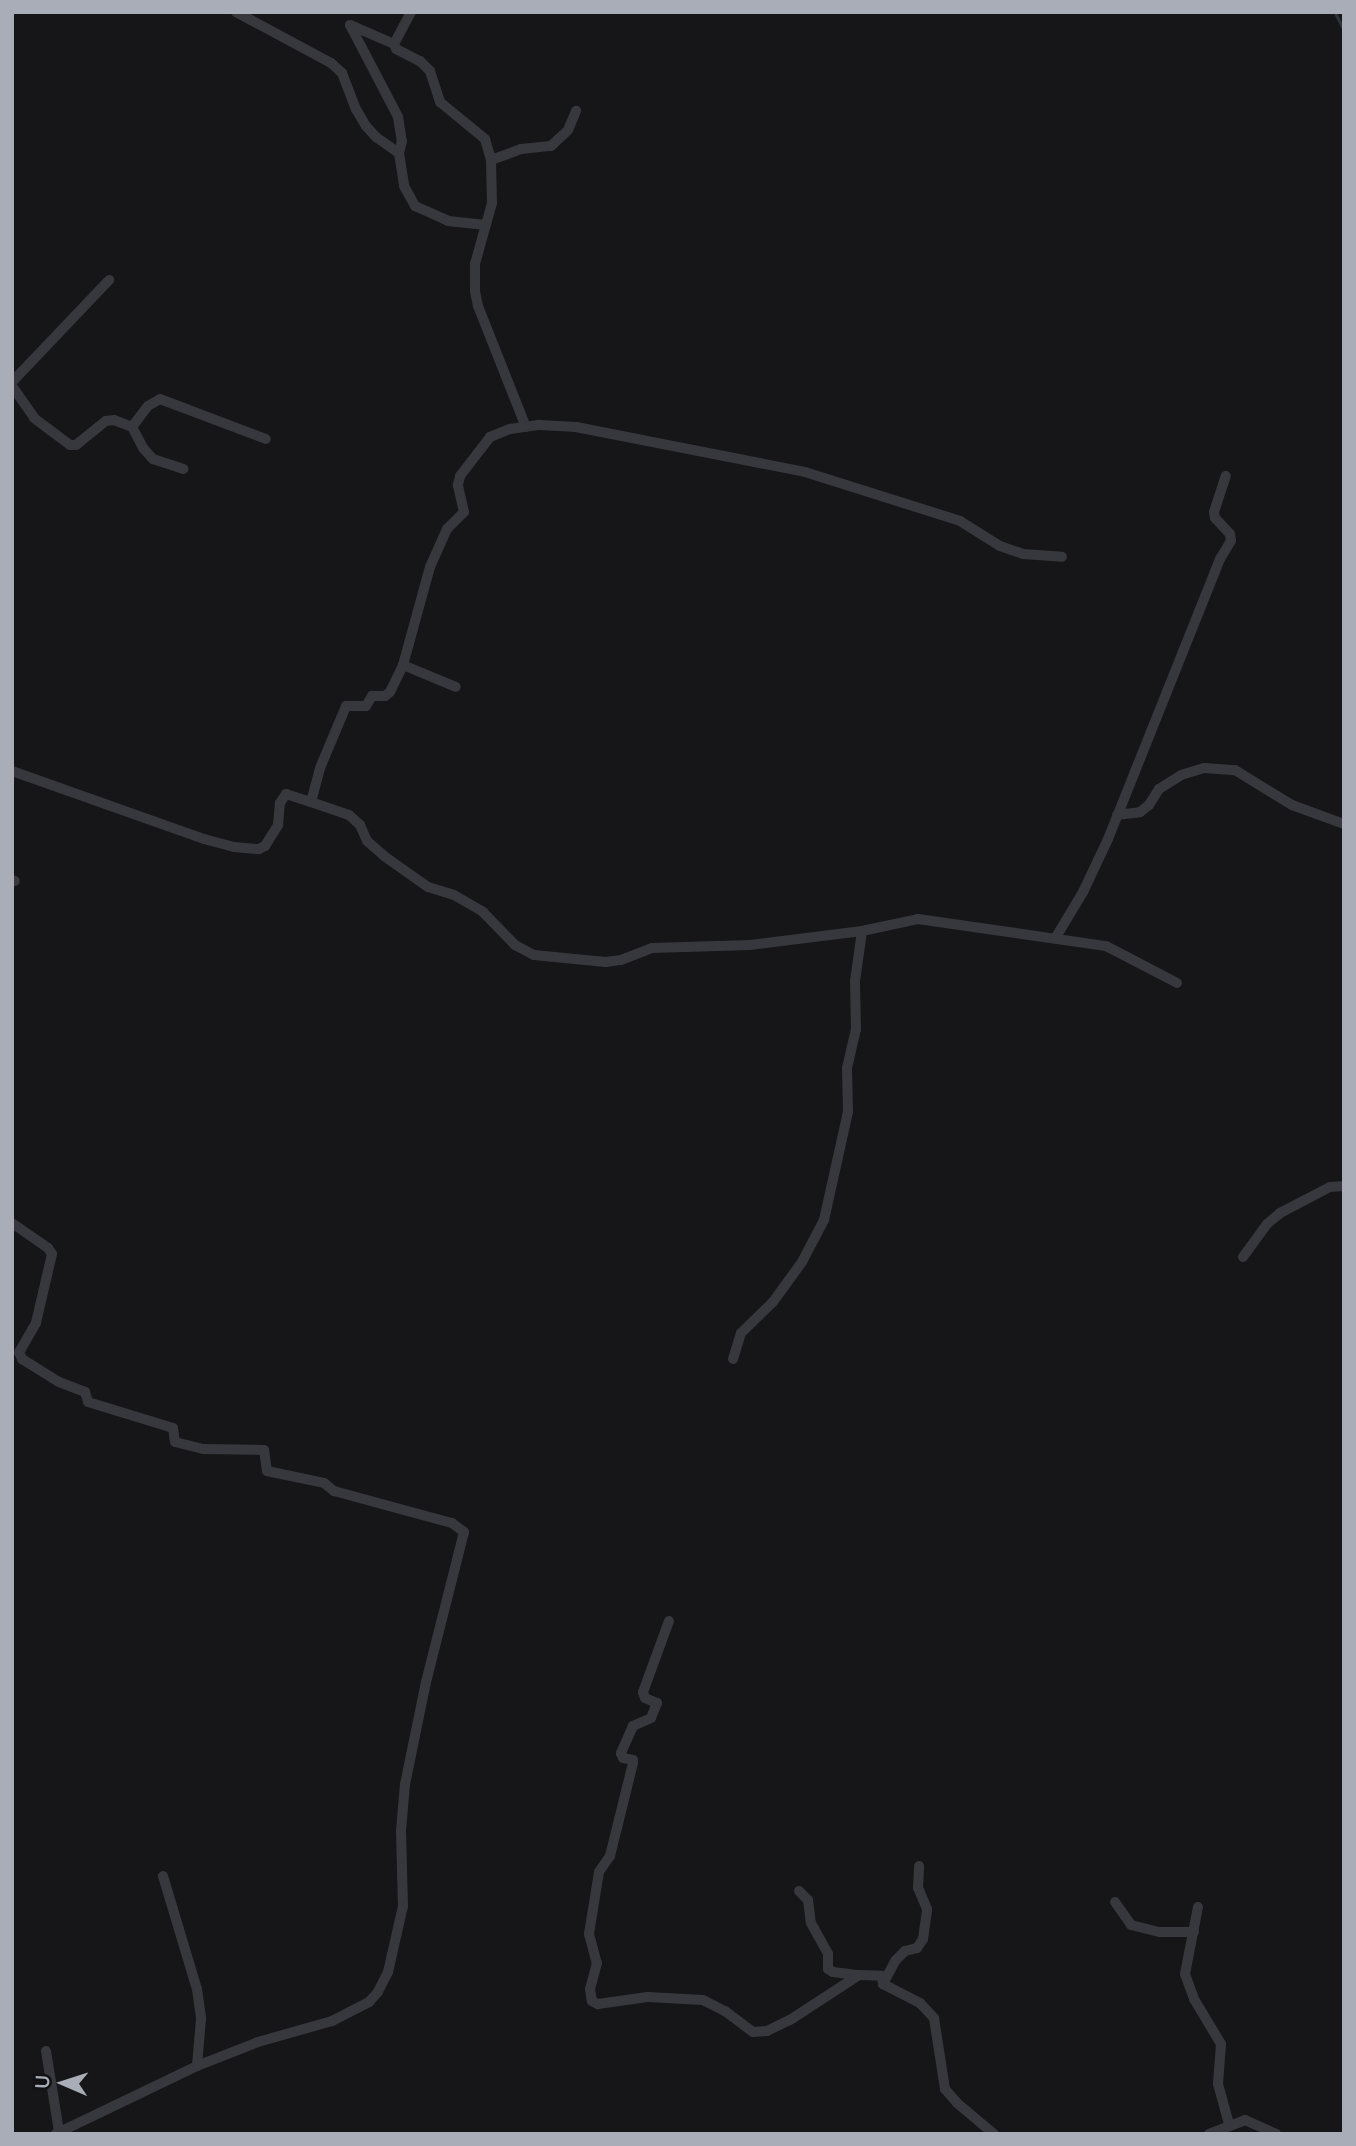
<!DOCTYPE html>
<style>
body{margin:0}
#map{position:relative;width:1356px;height:2146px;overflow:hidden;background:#161618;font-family:Manrope,sans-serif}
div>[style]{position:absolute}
.stream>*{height:2.5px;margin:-1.25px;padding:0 1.25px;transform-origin:1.25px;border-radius:1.25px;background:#2c353c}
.minor>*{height:10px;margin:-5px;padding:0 5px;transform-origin:5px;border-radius:5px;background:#37383d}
span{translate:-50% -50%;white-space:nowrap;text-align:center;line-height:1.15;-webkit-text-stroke:7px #111113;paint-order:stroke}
.frame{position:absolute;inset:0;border:14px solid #a8adb8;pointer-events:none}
.north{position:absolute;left:28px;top:2048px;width:70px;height:70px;-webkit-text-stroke:5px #111113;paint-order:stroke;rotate:273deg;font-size:19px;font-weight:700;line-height:28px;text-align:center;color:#a8adb8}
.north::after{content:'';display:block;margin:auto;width:24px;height:32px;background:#a8adb8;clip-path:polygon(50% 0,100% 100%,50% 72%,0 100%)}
</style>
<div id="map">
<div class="stream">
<div style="left:1335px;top:12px;width:20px;rotate:63deg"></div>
</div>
<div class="minor">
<div style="left:236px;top:12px;width:108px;rotate:28.2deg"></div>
<div style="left:331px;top:63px;width:15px;rotate:42deg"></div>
<div style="left:342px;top:73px;width:39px;rotate:69deg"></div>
<div style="left:356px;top:109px;width:20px;rotate:60deg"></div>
<div style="left:366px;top:126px;width:15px;rotate:48deg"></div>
<div style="left:376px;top:137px;width:28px;rotate:35deg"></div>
<div style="left:399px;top:153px;width:33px;rotate:81deg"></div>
<div style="left:404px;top:186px;width:23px;rotate:61deg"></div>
<div style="left:415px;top:206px;width:36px;rotate:24deg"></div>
<div style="left:448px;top:221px;width:38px;rotate:6deg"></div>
<div style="left:411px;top:12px;width:36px;rotate:118deg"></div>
<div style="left:394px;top:44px;width:5px;rotate:68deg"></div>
<div style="left:396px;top:49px;width:27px;rotate:27deg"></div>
<div style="left:420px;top:61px;width:14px;rotate:45deg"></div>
<div style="left:430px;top:71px;width:33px;rotate:72deg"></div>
<div style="left:440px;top:102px;width:58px;rotate:39.4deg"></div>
<div style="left:485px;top:139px;width:22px;rotate:74deg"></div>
<div style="left:491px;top:160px;width:43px;rotate:88.7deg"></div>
<div style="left:492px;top:203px;width:63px;rotate:105.6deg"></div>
<div style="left:475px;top:264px;width:27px;rotate:90deg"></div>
<div style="left:475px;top:291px;width:15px;rotate:79deg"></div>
<div style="left:478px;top:306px;width:130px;rotate:68.4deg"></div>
<div style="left:394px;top:44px;width:48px;rotate:-156.6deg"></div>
<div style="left:350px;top:25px;width:104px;rotate:62.4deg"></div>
<div style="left:398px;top:117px;width:24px;rotate:81deg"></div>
<div style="left:402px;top:141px;width:12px;rotate:104deg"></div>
<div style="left:491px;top:160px;width:32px;rotate:-20deg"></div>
<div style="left:521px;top:149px;width:30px;rotate:-6deg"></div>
<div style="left:551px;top:146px;width:23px;rotate:-43deg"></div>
<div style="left:568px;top:130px;width:21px;rotate:-67deg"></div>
<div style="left:12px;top:382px;width:141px;rotate:-46.4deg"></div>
<div style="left:12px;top:386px;width:39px;rotate:55deg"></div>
<div style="left:34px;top:418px;width:45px;rotate:36.9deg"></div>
<div style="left:70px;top:445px;width:6px"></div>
<div style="left:76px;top:445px;width:38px;rotate:-39deg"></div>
<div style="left:106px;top:421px;width:8px;rotate:-7deg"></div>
<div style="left:114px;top:420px;width:19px;rotate:21deg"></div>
<div style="left:132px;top:427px;width:24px;rotate:62deg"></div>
<div style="left:143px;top:448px;width:15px;rotate:48deg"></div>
<div style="left:153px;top:459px;width:32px;rotate:18deg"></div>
<div style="left:132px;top:427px;width:26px;rotate:-53deg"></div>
<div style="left:148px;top:406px;width:14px;rotate:-30deg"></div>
<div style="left:160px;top:399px;width:113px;rotate:20.7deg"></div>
<div style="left:403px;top:665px;width:57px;rotate:22.5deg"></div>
<div style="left:12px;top:771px;width:204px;rotate:19.5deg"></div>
<div style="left:204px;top:839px;width:31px;rotate:15deg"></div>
<div style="left:234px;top:847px;width:25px;rotate:5deg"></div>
<div style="left:259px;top:849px;width:7px;rotate:-27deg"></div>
<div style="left:265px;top:846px;width:25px;rotate:-58deg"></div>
<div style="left:278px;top:825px;width:22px;rotate:-85deg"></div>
<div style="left:280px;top:803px;width:11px;rotate:-56deg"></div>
<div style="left:286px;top:794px;width:26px;rotate:18deg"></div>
<div style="left:311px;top:802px;width:35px;rotate:-75deg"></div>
<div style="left:320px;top:768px;width:67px;rotate:-67.2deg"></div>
<div style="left:346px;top:706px;width:20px"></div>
<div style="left:366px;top:706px;width:12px;rotate:-59deg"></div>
<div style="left:372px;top:696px;width:13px"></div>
<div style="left:385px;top:696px;width:6px;rotate:-39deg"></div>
<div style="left:390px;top:692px;width:30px;rotate:-64deg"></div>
<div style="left:403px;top:665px;width:102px;rotate:-74.6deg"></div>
<div style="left:430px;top:567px;width:42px;rotate:-65.9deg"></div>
<div style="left:447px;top:529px;width:24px;rotate:-45deg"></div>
<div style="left:464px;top:512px;width:28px;rotate:-103deg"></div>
<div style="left:458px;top:485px;width:9px;rotate:-77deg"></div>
<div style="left:460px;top:476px;width:49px;rotate:-52.4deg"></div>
<div style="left:490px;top:437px;width:22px;rotate:-22deg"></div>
<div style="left:510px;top:429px;width:30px;rotate:-8deg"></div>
<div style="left:540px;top:425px;width:36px;rotate:3deg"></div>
<div style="left:576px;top:427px;width:233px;rotate:11.1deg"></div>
<div style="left:805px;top:472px;width:163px;rotate:17.5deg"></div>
<div style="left:960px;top:521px;width:47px;rotate:32deg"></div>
<div style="left:1000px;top:546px;width:24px;rotate:19deg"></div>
<div style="left:1023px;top:554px;width:39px;rotate:4deg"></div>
<div style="left:311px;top:802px;width:40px;rotate:18.9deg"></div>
<div style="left:349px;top:815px;width:15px;rotate:42deg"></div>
<div style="left:360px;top:825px;width:17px;rotate:66deg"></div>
<div style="left:367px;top:841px;width:23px;rotate:41deg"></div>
<div style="left:384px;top:856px;width:54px;rotate:35.2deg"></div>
<div style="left:428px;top:887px;width:27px;rotate:17deg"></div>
<div style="left:454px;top:895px;width:34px;rotate:30deg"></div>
<div style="left:483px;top:912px;width:46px;rotate:45.9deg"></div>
<div style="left:515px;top:945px;width:21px;rotate:28deg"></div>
<div style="left:534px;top:955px;width:72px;rotate:5.6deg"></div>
<div style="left:606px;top:962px;width:15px;rotate:-8deg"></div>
<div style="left:621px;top:960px;width:33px;rotate:-21deg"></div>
<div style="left:652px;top:948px;width:98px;rotate:-1.8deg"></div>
<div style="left:750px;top:945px;width:113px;rotate:-7.1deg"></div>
<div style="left:862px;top:931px;width:57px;rotate:-12.1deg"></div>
<div style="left:918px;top:919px;width:190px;rotate:8.2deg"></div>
<div style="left:1106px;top:946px;width:80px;rotate:27.5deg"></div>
<div style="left:1117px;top:815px;width:23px;rotate:-7deg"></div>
<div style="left:1140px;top:812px;width:11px;rotate:-38deg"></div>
<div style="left:1149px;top:805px;width:19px;rotate:-58deg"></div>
<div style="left:1159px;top:789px;width:26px;rotate:-32deg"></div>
<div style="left:1181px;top:775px;width:24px;rotate:-17deg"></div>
<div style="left:1204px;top:768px;width:31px;rotate:4deg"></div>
<div style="left:1235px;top:770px;width:67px;rotate:31.6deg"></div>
<div style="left:1292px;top:805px;width:55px;rotate:20.1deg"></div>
<div style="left:12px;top:880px;width:3px;rotate:18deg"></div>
<div style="left:1056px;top:937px;width:52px;rotate:-59deg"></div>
<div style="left:1083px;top:892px;width:59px;rotate:-64.7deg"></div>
<div style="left:1108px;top:839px;width:302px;rotate:-68.2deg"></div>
<div style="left:1220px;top:559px;width:21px;rotate:-59deg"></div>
<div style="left:1231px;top:541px;width:7px;rotate:-98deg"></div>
<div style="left:1230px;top:534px;width:22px;rotate:-133deg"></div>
<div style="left:1215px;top:518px;width:6px;rotate:-99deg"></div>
<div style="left:1214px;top:512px;width:38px;rotate:-72deg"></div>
<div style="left:12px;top:1223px;width:44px;rotate:34.8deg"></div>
<div style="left:48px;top:1248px;width:7px;rotate:56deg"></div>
<div style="left:52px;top:1254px;width:71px;rotate:103.1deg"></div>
<div style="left:36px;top:1323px;width:34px;rotate:120deg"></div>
<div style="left:19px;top:1352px;width:8px;rotate:67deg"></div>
<div style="left:22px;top:1359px;width:44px;rotate:31.9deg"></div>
<div style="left:59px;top:1382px;width:28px;rotate:21deg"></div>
<div style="left:85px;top:1392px;width:10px;rotate:73deg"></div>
<div style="left:88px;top:1402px;width:89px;rotate:17deg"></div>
<div style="left:173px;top:1428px;width:14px;rotate:82deg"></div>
<div style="left:175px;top:1442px;width:29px;rotate:14deg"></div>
<div style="left:203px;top:1449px;width:61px;rotate:0.9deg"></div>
<div style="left:264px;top:1450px;width:21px;rotate:82deg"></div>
<div style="left:267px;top:1471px;width:58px;rotate:11.9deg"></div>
<div style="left:324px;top:1483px;width:13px;rotate:39deg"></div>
<div style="left:334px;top:1491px;width:122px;rotate:15.2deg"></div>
<div style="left:452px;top:1523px;width:15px;rotate:37deg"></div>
<div style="left:464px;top:1532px;width:155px;rotate:104.2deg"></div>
<div style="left:426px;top:1682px;width:104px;rotate:101.6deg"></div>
<div style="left:405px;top:1784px;width:47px;rotate:94.9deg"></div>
<div style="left:401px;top:1831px;width:75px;rotate:88.5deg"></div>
<div style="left:403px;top:1906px;width:68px;rotate:102.8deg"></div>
<div style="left:388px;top:1972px;width:22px;rotate:117deg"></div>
<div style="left:378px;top:1992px;width:13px;rotate:132deg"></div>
<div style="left:369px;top:2002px;width:42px;rotate:152.8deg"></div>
<div style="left:332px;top:2021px;width:77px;rotate:164.2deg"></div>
<div style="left:258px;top:2042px;width:66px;rotate:158.5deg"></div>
<div style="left:197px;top:2066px;width:157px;rotate:154.3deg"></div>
<div style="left:1243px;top:1257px;width:41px;rotate:-54deg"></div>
<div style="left:1267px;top:1224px;width:17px;rotate:-40deg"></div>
<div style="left:1280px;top:1213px;width:56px;rotate:-27.5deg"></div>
<div style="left:1330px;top:1187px;width:14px;rotate:-4deg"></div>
<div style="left:733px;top:1359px;width:27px;rotate:-73deg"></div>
<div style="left:741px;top:1333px;width:45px;rotate:-44.1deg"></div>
<div style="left:773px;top:1302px;width:49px;rotate:-54.1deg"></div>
<div style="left:802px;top:1262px;width:47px;rotate:-62.4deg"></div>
<div style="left:824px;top:1220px;width:111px;rotate:-77.5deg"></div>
<div style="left:848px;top:1112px;width:44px;rotate:-91.3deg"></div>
<div style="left:847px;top:1068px;width:39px;rotate:-77deg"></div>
<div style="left:856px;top:1030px;width:49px;rotate:-91.2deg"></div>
<div style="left:855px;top:981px;width:50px;rotate:-82deg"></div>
<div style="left:669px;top:1621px;width:76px;rotate:110.1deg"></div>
<div style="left:643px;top:1692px;width:6px;rotate:72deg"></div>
<div style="left:645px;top:1698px;width:13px;rotate:23deg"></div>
<div style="left:657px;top:1703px;width:16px;rotate:112deg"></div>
<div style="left:651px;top:1718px;width:20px;rotate:156deg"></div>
<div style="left:633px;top:1726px;width:30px;rotate:114deg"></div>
<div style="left:621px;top:1753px;width:5px;rotate:68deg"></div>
<div style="left:623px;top:1758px;width:10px;rotate:11deg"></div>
<div style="left:633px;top:1760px;width:3px;rotate:90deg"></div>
<div style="left:633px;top:1763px;width:96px;rotate:103.9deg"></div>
<div style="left:610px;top:1856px;width:19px;rotate:125deg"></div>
<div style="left:599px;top:1872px;width:63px;rotate:99.2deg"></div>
<div style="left:589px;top:1934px;width:30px;rotate:75deg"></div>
<div style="left:597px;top:1963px;width:27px;rotate:105deg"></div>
<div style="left:590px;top:1989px;width:12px;rotate:81deg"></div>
<div style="left:592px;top:2001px;width:7px;rotate:27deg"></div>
<div style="left:598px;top:2004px;width:50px;rotate:-8deg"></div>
<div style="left:648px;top:1997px;width:55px;rotate:3.1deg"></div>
<div style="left:703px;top:2000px;width:25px;rotate:27deg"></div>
<div style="left:725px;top:2011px;width:35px;rotate:37deg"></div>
<div style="left:753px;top:2032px;width:14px;rotate:-4deg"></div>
<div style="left:767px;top:2031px;width:25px;rotate:-26deg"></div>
<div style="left:790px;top:2020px;width:82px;rotate:-33.1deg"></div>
<div style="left:859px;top:1975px;width:23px;rotate:2deg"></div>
<div style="left:882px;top:1976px;width:8px;rotate:83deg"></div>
<div style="left:883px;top:1984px;width:42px;rotate:27.2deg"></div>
<div style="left:920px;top:2003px;width:21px;rotate:47deg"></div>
<div style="left:934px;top:2018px;width:72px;rotate:81.2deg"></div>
<div style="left:945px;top:2089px;width:18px;rotate:49deg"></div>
<div style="left:957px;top:2103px;width:48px;rotate:40deg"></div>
<div style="left:163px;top:1876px;width:118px;rotate:73.3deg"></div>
<div style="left:197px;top:1989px;width:30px;rotate:82deg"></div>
<div style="left:201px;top:2019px;width:47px;rotate:94.9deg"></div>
<div style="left:799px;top:1891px;width:13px;rotate:45deg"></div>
<div style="left:808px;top:1900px;width:23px;rotate:83deg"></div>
<div style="left:811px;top:1923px;width:35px;rotate:61deg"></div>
<div style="left:828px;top:1954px;width:15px;rotate:90deg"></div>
<div style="left:828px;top:1969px;width:6px;rotate:31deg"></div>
<div style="left:833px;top:1972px;width:26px;rotate:7deg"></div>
<div style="left:1115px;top:1902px;width:28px;rotate:55deg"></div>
<div style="left:1131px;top:1925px;width:30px;rotate:14deg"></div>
<div style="left:1160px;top:1932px;width:34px"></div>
<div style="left:1198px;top:1907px;width:68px;rotate:101deg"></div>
<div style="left:1185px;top:1974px;width:27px;rotate:70deg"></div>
<div style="left:1194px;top:1999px;width:52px;rotate:59deg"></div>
<div style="left:1221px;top:2044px;width:40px;rotate:94.3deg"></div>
<div style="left:1218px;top:2084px;width:41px;rotate:74.6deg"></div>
<div style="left:883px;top:1984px;width:27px;rotate:-62deg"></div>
<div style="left:896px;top:1960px;width:13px;rotate:-45deg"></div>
<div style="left:905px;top:1951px;width:12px;rotate:-14deg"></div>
<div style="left:917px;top:1948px;width:11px;rotate:-56deg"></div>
<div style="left:923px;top:1939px;width:30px;rotate:-82deg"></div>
<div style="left:927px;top:1909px;width:23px;rotate:-113deg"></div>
<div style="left:918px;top:1888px;width:22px;rotate:-87deg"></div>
<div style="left:46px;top:2051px;width:81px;rotate:80.8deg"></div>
<div style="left:1209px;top:2134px;width:39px;rotate:-21deg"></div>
<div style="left:1245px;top:2120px;width:34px;rotate:24deg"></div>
</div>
<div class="frame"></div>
<div class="north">U</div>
</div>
